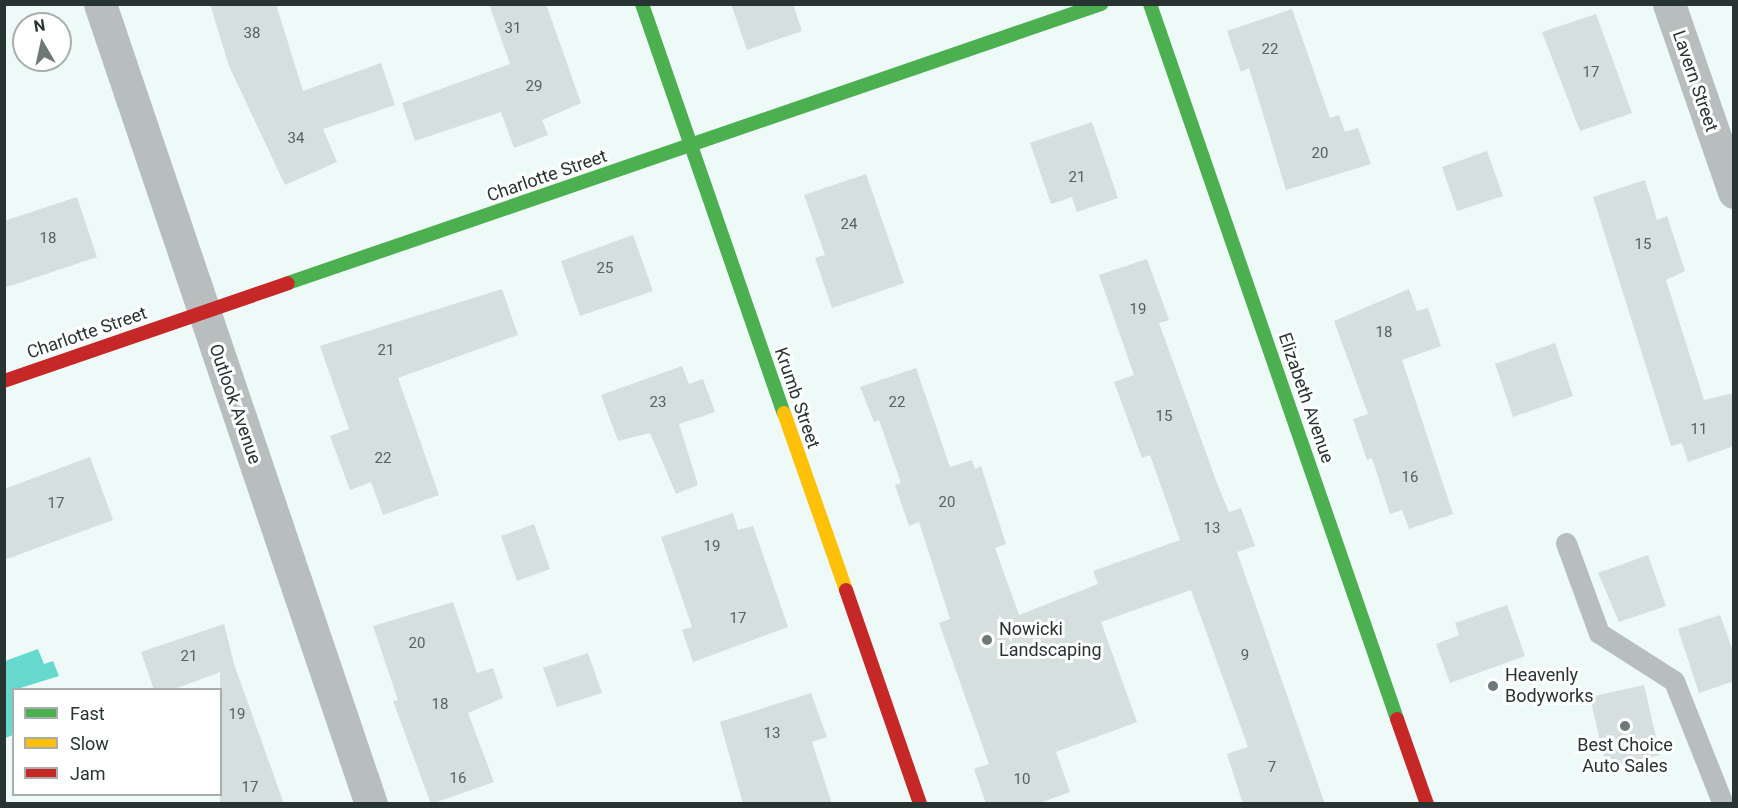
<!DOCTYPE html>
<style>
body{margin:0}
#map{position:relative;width:1738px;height:808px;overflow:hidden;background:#eefaf8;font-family:Roboto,sans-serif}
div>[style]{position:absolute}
.water>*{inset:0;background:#67d8ce}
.building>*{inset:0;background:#d4dfde}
.lane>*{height:21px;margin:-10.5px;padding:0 10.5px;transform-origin:10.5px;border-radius:10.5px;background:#b8bebd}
.street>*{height:33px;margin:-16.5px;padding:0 16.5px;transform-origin:16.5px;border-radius:16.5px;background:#b8bebd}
.fast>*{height:14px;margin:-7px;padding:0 7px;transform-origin:7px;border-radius:7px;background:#4caf50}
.slow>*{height:14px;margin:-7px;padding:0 7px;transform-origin:7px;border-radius:7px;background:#ffc107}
.jam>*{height:14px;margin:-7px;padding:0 7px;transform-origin:7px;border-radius:7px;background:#c62828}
.dots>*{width:16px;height:16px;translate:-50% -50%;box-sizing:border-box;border:3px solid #fff;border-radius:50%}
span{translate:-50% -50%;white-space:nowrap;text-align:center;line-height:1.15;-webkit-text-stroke:6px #fff;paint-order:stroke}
.number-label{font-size:15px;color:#556260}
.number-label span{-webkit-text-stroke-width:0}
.street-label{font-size:18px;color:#273432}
.poi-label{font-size:18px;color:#273432}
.left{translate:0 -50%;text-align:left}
.frame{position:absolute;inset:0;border:6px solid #273432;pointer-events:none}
.legend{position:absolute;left:12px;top:688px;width:210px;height:108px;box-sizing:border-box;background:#fff;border:2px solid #a9aead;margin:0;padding:8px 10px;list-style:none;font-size:18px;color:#273432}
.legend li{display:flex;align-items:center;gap:12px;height:30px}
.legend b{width:30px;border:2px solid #a9aead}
.north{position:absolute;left:12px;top:12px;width:60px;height:60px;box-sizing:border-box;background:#fff;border:2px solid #a9aead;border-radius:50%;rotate:351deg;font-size:16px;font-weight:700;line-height:24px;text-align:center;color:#273432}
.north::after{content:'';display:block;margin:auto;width:21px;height:27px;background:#6d7977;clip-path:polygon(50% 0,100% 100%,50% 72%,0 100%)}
</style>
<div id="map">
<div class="water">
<div style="clip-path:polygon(38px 649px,44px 664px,53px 661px,59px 676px,14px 690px,13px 735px,5px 738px,5px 661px)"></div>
</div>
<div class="building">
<div style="clip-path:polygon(210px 4px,276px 4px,303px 91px,381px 63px,395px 105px,323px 129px,337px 162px,285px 185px,229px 66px)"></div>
<div style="clip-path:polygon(489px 4px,546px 4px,581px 103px,542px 120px,548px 135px,514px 148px,501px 112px,415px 141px,402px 103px,510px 64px)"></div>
<div style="clip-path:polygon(731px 4px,793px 4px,802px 31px,747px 50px)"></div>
<div style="clip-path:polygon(1292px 9px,1330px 118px,1339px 115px,1345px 132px,1358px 128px,1371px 164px,1286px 190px,1249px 68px,1241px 72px,1227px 31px)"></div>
<div style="clip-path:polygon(1596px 14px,1632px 113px,1580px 131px,1542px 32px)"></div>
<div style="clip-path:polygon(1092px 122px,1118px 198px,1077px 212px,1072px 197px,1051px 204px,1030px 143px)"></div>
<div style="clip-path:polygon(1487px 151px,1503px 196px,1457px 211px,1442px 167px)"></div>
<div style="clip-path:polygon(866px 174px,904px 283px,832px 308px,815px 258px,825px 255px,804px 195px)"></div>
<div style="clip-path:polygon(1645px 180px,1657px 220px,1667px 216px,1685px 271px,1666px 280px,1704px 400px,1734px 393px,1734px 446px,1688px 462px,1682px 443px,1671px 446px,1593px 197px)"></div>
<div style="clip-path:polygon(77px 197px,97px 257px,4px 288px,4px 221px)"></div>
<div style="clip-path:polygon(633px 235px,653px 291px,580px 316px,561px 261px)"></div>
<div style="clip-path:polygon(1147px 259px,1169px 320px,1159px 323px,1218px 486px,1229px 512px,1241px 508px,1255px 546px,1237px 552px,1325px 804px,1243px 804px,1227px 754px,1248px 747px,1191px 590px,1101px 622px,1137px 722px,1056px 752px,1070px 792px,1037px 804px,986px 804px,974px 769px,989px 764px,939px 623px,950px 619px,919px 522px,909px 526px,895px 485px,901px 483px,879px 420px,874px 422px,860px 387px,916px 368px,950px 467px,972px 460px,975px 469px,981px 466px,1006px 544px,995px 548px,1019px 615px,1098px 584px,1093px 571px,1180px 540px,1150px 455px,1142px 458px,1114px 382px,1134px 375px,1099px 275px)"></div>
<div style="clip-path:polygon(502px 289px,518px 335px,398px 378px,439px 495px,383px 515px,371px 482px,350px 490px,330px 436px,349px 429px,320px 346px)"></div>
<div style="clip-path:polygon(1409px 289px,1417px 311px,1428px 308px,1441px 346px,1402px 360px,1453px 514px,1409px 529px,1402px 510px,1390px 514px,1372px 458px,1367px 460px,1353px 419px,1368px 414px,1334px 321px)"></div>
<div style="clip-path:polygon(1555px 343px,1573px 396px,1513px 417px,1495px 364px)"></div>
<div style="clip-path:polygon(682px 366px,689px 384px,703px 379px,715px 412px,679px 424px,698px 485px,676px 494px,650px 433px,618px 441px,601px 395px)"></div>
<div style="clip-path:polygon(90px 457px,113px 520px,4px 560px,4px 489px)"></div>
<div style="clip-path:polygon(733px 513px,738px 530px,753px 526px,788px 627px,693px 662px,682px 630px,692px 627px,661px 537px)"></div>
<div style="clip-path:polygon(534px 524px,550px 569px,517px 581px,501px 536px)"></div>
<div style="clip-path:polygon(1648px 555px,1666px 606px,1619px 622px,1598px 573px)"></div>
<div style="clip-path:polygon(453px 602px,477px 673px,493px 668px,503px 698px,468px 713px,494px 782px,431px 804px,393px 701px,398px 700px,373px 626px)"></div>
<div style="clip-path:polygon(1507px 605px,1525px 656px,1450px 683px,1436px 644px,1459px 635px,1455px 623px)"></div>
<div style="clip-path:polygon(1720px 615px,1734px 654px,1734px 681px,1699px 693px,1678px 629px)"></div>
<div style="clip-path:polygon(224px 624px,234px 664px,284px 804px,220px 804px,220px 672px,172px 690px,154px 690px,141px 652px)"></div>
<div style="clip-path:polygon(588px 653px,602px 693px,557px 707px,543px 668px)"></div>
<div style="clip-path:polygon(1644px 685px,1660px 755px,1606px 767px,1590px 697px)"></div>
<div style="clip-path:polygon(811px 693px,827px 737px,812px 742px,832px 804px,743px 804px,720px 722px)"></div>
</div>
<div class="lane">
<div style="left:1566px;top:543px;width:96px;rotate:69.9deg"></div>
<div style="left:1599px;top:633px;width:89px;rotate:32.6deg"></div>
<div style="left:1674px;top:681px;width:132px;rotate:68.3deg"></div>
</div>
<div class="street">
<div style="left:100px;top:4px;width:845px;rotate:71.29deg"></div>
<div style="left:1669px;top:4px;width:199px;rotate:70.9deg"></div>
</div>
<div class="fast">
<div style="left:642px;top:4px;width:433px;rotate:70.9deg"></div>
<div style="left:1150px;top:4px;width:756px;rotate:70.94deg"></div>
<div style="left:288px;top:283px;width:860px;rotate:-18.94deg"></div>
</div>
<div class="slow">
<div style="left:784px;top:413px;width:188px;rotate:70.7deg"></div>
</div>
<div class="jam">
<div style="left:4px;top:381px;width:300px;rotate:-19deg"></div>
<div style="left:846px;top:590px;width:226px;rotate:70.9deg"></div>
<div style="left:1397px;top:719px;width:90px;rotate:70.6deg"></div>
</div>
<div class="dots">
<div style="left:987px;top:640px;background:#6d7977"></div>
<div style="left:1493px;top:686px;background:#6d7977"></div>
<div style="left:1625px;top:726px;background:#6d7977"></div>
</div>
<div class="number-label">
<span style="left:513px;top:29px">31</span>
<span style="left:252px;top:34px">38</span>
<span style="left:1270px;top:50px">22</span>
<span style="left:1591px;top:73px">17</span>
<span style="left:534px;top:87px">29</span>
<span style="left:296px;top:139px">34</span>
<span style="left:1320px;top:154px">20</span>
<span style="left:1077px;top:178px">21</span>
<span style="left:849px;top:225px">24</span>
<span style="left:48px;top:239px">18</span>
<span style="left:1643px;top:245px">15</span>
<span style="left:605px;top:269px">25</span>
<span style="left:1138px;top:310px">19</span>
<span style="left:1384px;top:333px">18</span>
<span style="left:386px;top:351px">21</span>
<span style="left:658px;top:403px">23</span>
<span style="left:897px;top:403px">22</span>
<span style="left:1164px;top:417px">15</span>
<span style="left:1699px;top:430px">11</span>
<span style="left:383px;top:459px">22</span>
<span style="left:1410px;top:478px">16</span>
<span style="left:947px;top:503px">20</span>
<span style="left:56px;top:504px">17</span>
<span style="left:1212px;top:529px">13</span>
<span style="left:712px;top:547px">19</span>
<span style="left:738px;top:619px">17</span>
<span style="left:417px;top:644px">20</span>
<span style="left:1245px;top:656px">9</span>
<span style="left:189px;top:657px">21</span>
<span style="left:440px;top:705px">18</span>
<span style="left:237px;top:715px">19</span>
<span style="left:772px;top:734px">13</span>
<span style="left:1272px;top:768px">7</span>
<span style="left:458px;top:779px">16</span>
<span style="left:1022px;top:780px">10</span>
<span style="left:250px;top:788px">17</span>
</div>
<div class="street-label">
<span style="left:1695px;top:81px;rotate:71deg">Lavern Street</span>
<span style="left:547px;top:176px;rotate:-19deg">Charlotte Street</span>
<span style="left:87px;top:333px;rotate:-19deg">Charlotte Street</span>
<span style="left:797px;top:398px;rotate:71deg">Krumb Street</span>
<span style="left:1306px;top:398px;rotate:71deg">Elizabeth Avenue</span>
<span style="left:235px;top:404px;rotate:71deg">Outlook Avenue</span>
</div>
<div class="poi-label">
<span class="left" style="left:999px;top:640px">Nowicki<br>Landscaping</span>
<span class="left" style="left:1505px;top:686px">Heavenly<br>Bodyworks</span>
<span style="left:1625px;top:756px">Best Choice<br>Auto Sales</span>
</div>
<div class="frame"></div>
<ul class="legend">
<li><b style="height:8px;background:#4caf50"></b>Fast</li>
<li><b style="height:8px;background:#ffc107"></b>Slow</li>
<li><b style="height:8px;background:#c62828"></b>Jam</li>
</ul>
<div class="north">N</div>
</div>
